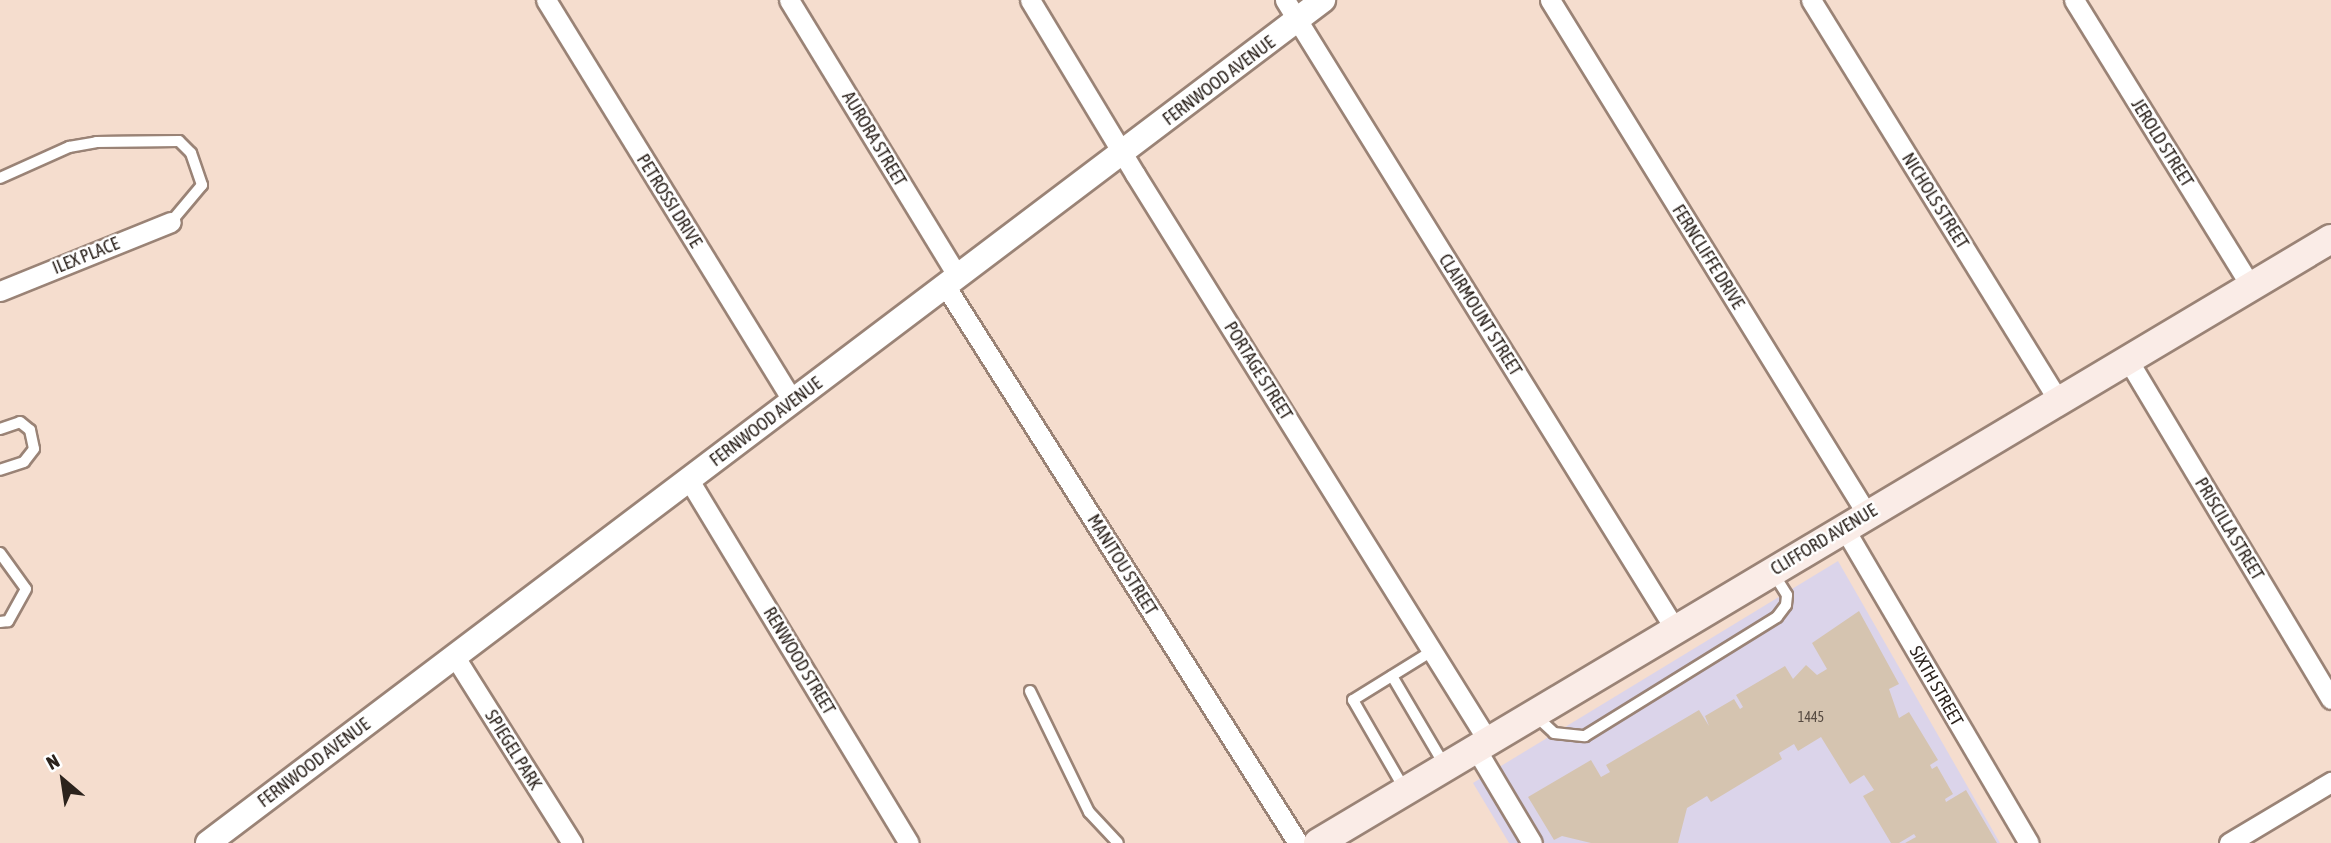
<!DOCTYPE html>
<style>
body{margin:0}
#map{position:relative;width:2331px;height:843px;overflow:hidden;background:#f5ddce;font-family:"Asap Condensed",sans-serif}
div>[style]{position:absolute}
.education>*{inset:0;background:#dbd4ea}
.building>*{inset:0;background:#d5c4b0}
.roads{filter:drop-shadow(2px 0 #9a8376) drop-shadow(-2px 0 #9a8376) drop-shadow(0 2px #9a8376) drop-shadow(0 -2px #9a8376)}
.service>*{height:10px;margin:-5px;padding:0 5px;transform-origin:5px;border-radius:5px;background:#fff}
.minor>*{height:19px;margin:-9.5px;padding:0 9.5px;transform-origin:9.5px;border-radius:9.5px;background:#fff}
.tertiary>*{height:24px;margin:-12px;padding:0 12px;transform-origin:12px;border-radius:12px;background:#fff}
.secondary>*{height:28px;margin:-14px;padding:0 14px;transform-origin:14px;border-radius:14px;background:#faece7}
span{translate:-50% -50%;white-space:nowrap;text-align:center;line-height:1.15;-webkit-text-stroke:5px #fff;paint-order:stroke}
.number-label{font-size:14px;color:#564a41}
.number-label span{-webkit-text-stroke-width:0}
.street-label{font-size:18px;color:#2b221c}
.north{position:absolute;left:28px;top:745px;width:70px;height:70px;-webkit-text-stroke:5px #fff;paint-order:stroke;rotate:331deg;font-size:19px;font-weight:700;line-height:28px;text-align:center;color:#2b221c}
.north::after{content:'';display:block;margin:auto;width:24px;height:32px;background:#2b221c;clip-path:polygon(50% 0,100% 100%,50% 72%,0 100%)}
</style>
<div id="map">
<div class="education">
<div style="clip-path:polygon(1838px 561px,2000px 843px,1509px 843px,1473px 783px)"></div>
</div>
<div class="building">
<div style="clip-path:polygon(1859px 611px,1899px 684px,1889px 689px,1899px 718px,1909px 712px,1938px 760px,1930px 765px,1932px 769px,1937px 766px,1953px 794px,1945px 799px,1946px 802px,1966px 790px,1997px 843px,1905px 843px,1916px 837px,1914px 834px,1899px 843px,1891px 843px,1863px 796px,1874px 790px,1864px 775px,1850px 784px,1821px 737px,1798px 751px,1794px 744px,1779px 753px,1782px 759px,1711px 802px,1707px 796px,1687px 808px,1678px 843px,1591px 843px,1562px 836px,1554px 840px,1528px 797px,1591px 760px,1601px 777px,1610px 772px,1606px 765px,1699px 710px,1709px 726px,1705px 716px,1734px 699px,1740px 709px,1743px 707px,1736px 695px,1785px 666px,1793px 679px,1806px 665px,1817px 675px,1827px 669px,1812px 643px)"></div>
</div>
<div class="roads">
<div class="service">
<div style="left:0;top:178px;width:76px;rotate:-24.2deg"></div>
<div style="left:69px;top:147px;width:27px;rotate:-10deg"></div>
<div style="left:96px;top:142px;width:83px;rotate:-0.7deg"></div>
<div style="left:179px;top:141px;width:17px;rotate:45deg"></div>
<div style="left:191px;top:153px;width:34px;rotate:71deg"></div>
<div style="left:202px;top:185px;width:48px;rotate:130deg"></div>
<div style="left:0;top:429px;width:21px;rotate:-19deg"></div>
<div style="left:20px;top:422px;width:13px;rotate:39deg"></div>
<div style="left:30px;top:430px;width:19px;rotate:78deg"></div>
<div style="left:34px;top:449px;width:16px;rotate:128deg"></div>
<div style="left:24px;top:462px;width:25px;rotate:162deg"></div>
<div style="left:0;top:553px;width:44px;rotate:54.2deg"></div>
<div style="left:26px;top:589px;width:37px;rotate:119deg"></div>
<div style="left:8px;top:621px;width:8px;rotate:173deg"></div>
<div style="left:1392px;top:676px;width:104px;rotate:59.5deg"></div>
<div style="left:1030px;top:691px;width:135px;rotate:64deg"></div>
<div style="left:1089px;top:812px;width:42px;rotate:46.9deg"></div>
<div style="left:1537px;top:717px;width:23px;rotate:43deg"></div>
<div style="left:1554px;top:733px;width:31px;rotate:6deg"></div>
<div style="left:1585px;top:736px;width:226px;rotate:-31.8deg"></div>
<div style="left:1777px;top:617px;width:15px;rotate:-53deg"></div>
<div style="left:1786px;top:605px;width:10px;rotate:-84deg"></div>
<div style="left:1787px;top:595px;width:25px;rotate:-122deg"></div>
<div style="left:1405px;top:790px;width:104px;rotate:-120deg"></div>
<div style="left:1353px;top:700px;width:93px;rotate:-31.8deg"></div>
</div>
<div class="minor">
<div style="left:546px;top:0;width:471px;rotate:58.4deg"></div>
<div style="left:789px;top:0;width:324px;rotate:58.6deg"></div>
<div style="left:1030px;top:0;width:203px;rotate:58.9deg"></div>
<div style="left:1135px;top:174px;width:668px;rotate:58.09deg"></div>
<div style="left:1285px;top:0;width:740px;rotate:58.2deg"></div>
<div style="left:1550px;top:0;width:604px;rotate:58.34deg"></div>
<div style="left:1811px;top:0;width:471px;rotate:58.3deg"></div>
<div style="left:2074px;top:0;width:337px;rotate:58.3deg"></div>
<div style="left:946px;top:287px;width:658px;rotate:57.66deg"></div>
<div style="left:0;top:291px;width:184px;rotate:-22deg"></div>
<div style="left:2128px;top:360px;width:395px;rotate:59.1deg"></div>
<div style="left:689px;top:480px;width:424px;rotate:58.8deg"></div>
<div style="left:1844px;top:528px;width:365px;rotate:59.6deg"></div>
<div style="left:455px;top:657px;width:220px;rotate:57.8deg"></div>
<div style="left:1476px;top:749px;width:109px;rotate:59.2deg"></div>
<div style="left:2229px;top:843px;width:119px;rotate:-30.9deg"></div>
</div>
<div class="tertiary">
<div style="left:208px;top:843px;width:1398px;rotate:-37.09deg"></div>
</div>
<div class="secondary">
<div style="left:1318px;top:843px;width:1179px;rotate:-30.81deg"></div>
</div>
</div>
<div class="number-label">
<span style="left:1811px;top:717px">1445</span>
</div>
<div class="street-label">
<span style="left:1219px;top:81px;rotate:-37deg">FERNWOOD AVENUE</span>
<span style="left:874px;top:139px;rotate:59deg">AURORA STREET</span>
<span style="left:2162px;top:143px;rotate:58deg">JEROLD STREET</span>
<span style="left:669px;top:201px;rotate:58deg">PETROSSI DRIVE</span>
<span style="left:1935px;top:201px;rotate:58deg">NICHOLS STREET</span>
<span style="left:86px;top:256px;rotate:-22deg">ILEX PLACE</span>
<span style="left:1708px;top:257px;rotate:58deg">FERNCLIFFE DRIVE</span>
<span style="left:1480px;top:315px;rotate:58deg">CLAIRMOUNT STREET</span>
<span style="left:1258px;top:371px;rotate:58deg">PORTAGE STREET</span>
<span style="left:766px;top:422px;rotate:-37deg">FERNWOOD AVENUE</span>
<span style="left:2229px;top:529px;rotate:59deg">PRISCILLA STREET</span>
<span style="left:1824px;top:540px;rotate:-31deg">CLIFFORD AVENUE</span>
<span style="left:1122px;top:565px;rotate:58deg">MANITOU STREET</span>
<span style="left:799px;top:661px;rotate:59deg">RENWOOD STREET</span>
<span style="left:1936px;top:686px;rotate:60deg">SIXTH STREET</span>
<span style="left:513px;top:750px;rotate:58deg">SPIEGEL PARK</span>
<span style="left:314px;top:763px;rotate:-37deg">FERNWOOD AVENUE</span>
</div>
<div class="north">N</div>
</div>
